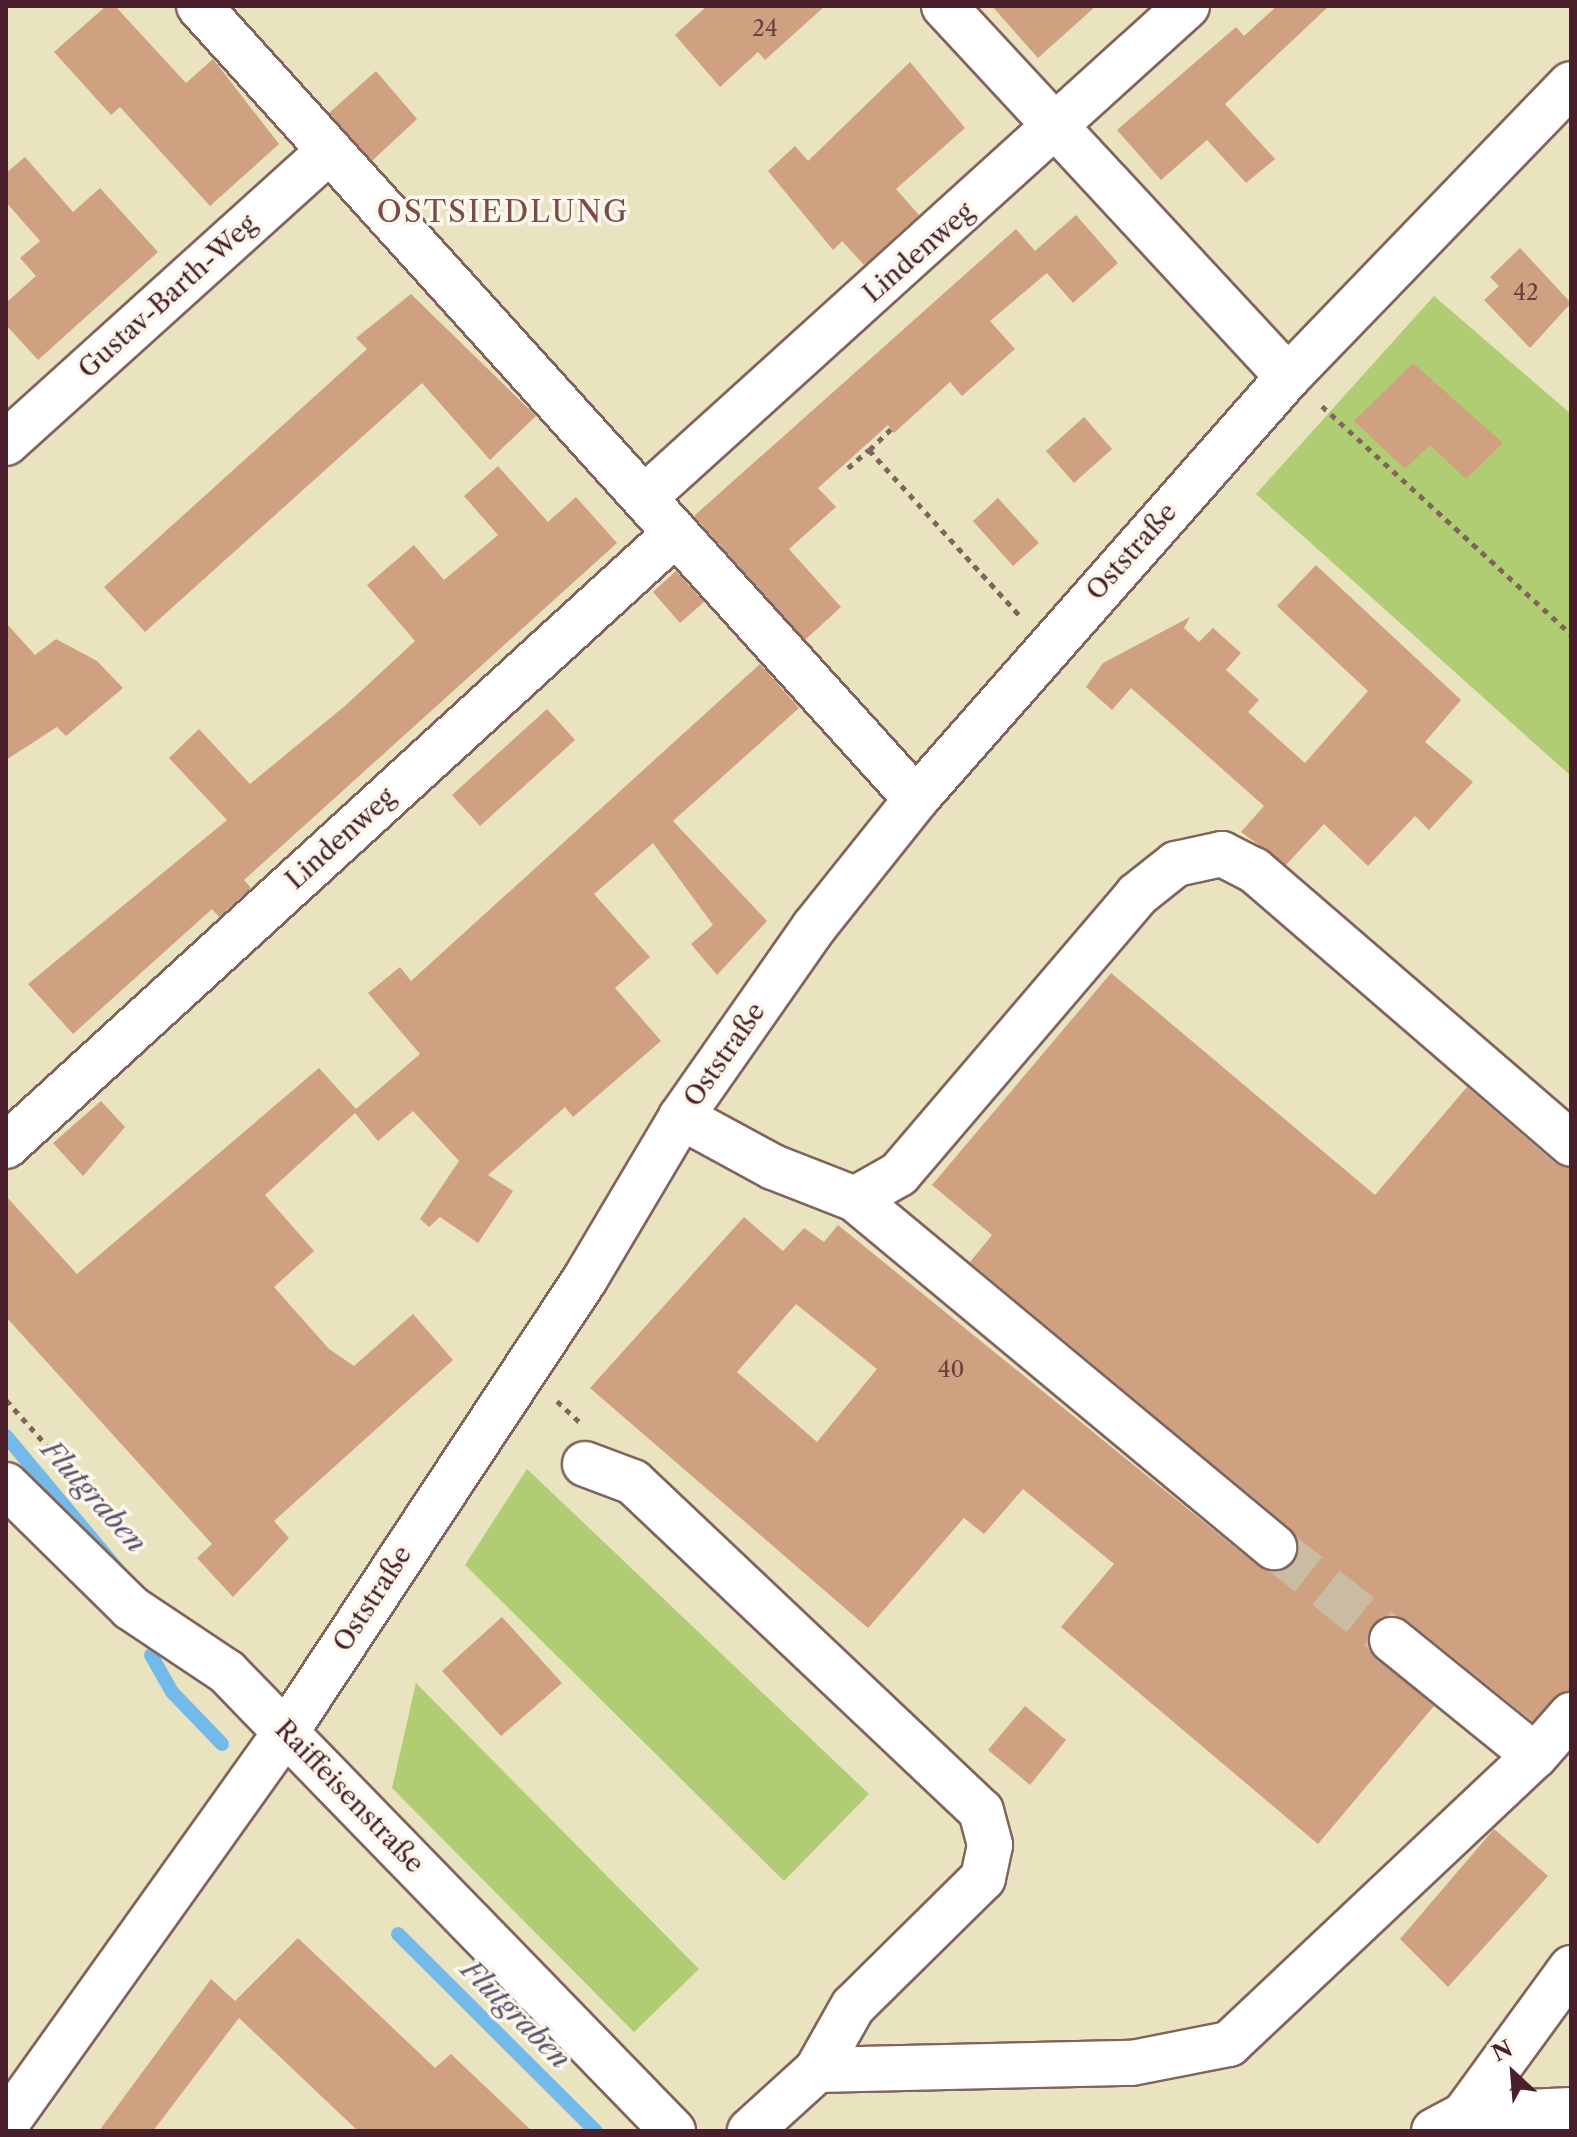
<!DOCTYPE html>
<meta charset="utf-8">
<style>
body{margin:0}
#map{position:relative;width:1577px;height:2137px;overflow:hidden;background:#eae3c0;font-family:"Libre Caslon Text",serif}
div>[style]{position:absolute}
.green>*{inset:0;background:#b0cd74}
.stream>*{height:14px;margin:-7px;padding:0 7px;transform-origin:7px;border-radius:7px;background:#73b9ea}
.building>*{inset:0;background:#d0a180}
.minor-tunnel>*{height:44px;margin-top:-22px;transform-origin:0;background:repeating-linear-gradient(90deg,#cabca2 0 44px,transparent 0 66px)}
.path>*{height:5px;margin-top:-2.5px;transform-origin:0;background:repeating-linear-gradient(90deg,#82645f 0 6px,transparent 0 12px)}
.roads{filter:drop-shadow(2px 0 #82645f) drop-shadow(-2px 0 #82645f) drop-shadow(0 2px #82645f) drop-shadow(0 -2px #82645f)}
.minor>*{height:44px;margin:-22px;padding:0 22px;transform-origin:22px;border-radius:22px;background:#fff}
span{translate:-50% -50%;white-space:nowrap;text-align:center;line-height:1.15;-webkit-text-stroke:7px #fbf7ec;paint-order:stroke}
.number-label{font-size:22px;color:#6c4040}
.number-label span{-webkit-text-stroke-width:0}
.street-label{font-size:26px;color:#4a1f2b}
.water-label{font-size:28px;color:#58556e;font-style:italic}
.quarter-label{font-size:30px;color:#794c49;letter-spacing:2px}
.frame{position:absolute;inset:0;border:8px solid #4a1f2b;pointer-events:none}
.north{position:absolute;left:1473px;top:2033px;width:80px;height:80px;-webkit-text-stroke:6px #fbf7ec;paint-order:stroke;rotate:334deg;font-size:22px;font-weight:700;line-height:32px;text-align:center;color:#4a1f2b}
.north::after{content:'';display:block;margin:auto;width:28px;height:36px;background:#4a1f2b;clip-path:polygon(50% 0,100% 100%,50% 72%,0 100%)}
</style>
<div id="map">
<div class="green">
<div style="clip-path:polygon(1434px 296px,1571px 414px,1571px 776px,1256px 494px)"></div>
<div style="clip-path:polygon(527px 1469px,869px 1794px,784px 1881px,465px 1565px)"></div>
<div style="clip-path:polygon(416px 1683px,699px 1969px,634px 2032px,392px 1788px)"></div>
</div>
<div class="stream">
<div style="left:6px;top:1436px;width:206px;rotate:50.1deg"></div>
<div style="left:151px;top:1655px;width:43px;rotate:60.4deg"></div>
<div style="left:172px;top:1692px;width:72px;rotate:46.1deg"></div>
<div style="left:398px;top:1934px;width:279px;rotate:44.9deg"></div>
</div>
<div class="building">
<div style="clip-path:polygon(106px 6px,115px 6px,186px 83px,213px 59px,279px 144px,210px 206px,120px 107px,111px 115px,54px 52px)"></div>
<div style="clip-path:polygon(707px 6px,825px 6px,765px 60px,758px 52px,720px 87px,675px 35px)"></div>
<div style="clip-path:polygon(992px 6px,1096px 6px,1038px 58px)"></div>
<div style="clip-path:polygon(1277px 6px,1329px 6px,1225px 104px,1275px 159px,1246px 183px,1207px 140px,1161px 180px,1117px 130px,1236px 27px,1244px 36px)"></div>
<div style="clip-path:polygon(910px 62px,965px 128px,896px 189px,919px 215px,864px 265px,842px 241px,833px 250px,768px 171px,795px 146px,808px 161px)"></div>
<div style="clip-path:polygon(376px 71px,417px 119px,372px 161px,329px 113px)"></div>
<div style="clip-path:polygon(25px 157px,73px 212px,100px 188px,158px 252px,38px 360px,6px 325px,6px 303px,36px 276px,20px 258px,40px 241px,6px 202px,6px 173px)"></div>
<div style="clip-path:polygon(1076px 215px,1118px 263px,1073px 303px,1047px 273px,990px 321px,1015px 349px,962px 396px,950px 382px,894px 433px,888px 425px,818px 488px,836px 507px,789px 549px,841px 607px,805px 640px,694px 516px,1016px 229px,1035px 251px)"></div>
<div style="clip-path:polygon(1520px 248px,1571px 303px,1530px 348px,1484px 300px,1499px 286px,1490px 277px)"></div>
<div style="clip-path:polygon(411px 294px,536px 416px,490px 460px,422px 383px,145px 632px,104px 587px,367px 349px,356px 338px)"></div>
<div style="clip-path:polygon(1413px 363px,1503px 443px,1466px 479px,1430px 445px,1405px 469px,1354px 421px)"></div>
<div style="clip-path:polygon(1084px 417px,1112px 449px,1074px 483px,1046px 451px)"></div>
<div style="clip-path:polygon(498px 466px,548px 522px,576px 497px,617px 543px,244px 880px,251px 888px,219px 917px,212px 909px,73px 1034px,28px 984px,227px 820px,169px 758px,199px 729px,250px 784px,346px 705px,415px 641px,367px 585px,414px 545px,444px 580px,498px 535px,464px 496px)"></div>
<div style="clip-path:polygon(998px 498px,1039px 543px,1013px 566px,973px 521px)"></div>
<div style="clip-path:polygon(1316px 565px,1461px 700px,1425px 742px,1473px 782px,1429px 830px,1415px 816px,1368px 866px,1324px 824px,1286px 865px,1241px 832px,1264px 806px,1131px 688px,1112px 710px,1086px 687px,1103px 663px,1190px 617px,1184px 628px,1199px 642px,1213px 628px,1241px 653px,1226px 670px,1259px 700px,1248px 712px,1305px 763px,1368px 691px,1277px 606px)"></div>
<div style="clip-path:polygon(676px 571px,704px 602px,680px 623px,653px 592px)"></div>
<div style="clip-path:polygon(6px 623px,35px 655px,56px 639px,97px 661px,123px 688px,66px 736px,57px 727px,6px 760px)"></div>
<div style="clip-path:polygon(760px 664px,799px 708px,673px 821px,767px 921px,717px 975px,691px 944px,713px 925px,653px 843px,594px 894px,650px 957px,615px 988px,661px 1041px,573px 1117px,565px 1107px,488px 1175px,513px 1191px,478px 1243px,440px 1217px,429px 1227px,420px 1219px,459px 1161px,413px 1111px,378px 1141px,355px 1113px,265px 1195px,314px 1251px,274px 1287px,329px 1349px,354px 1366px,413px 1314px,453px 1360px,274px 1521px,289px 1538px,233px 1597px,197px 1558px,212px 1544px,6px 1317px,6px 1196px,77px 1274px,319px 1068px,356px 1109px,420px 1054px,368px 993px,400px 967px,411px 981px)"></div>
<div style="clip-path:polygon(547px 709px,575px 740px,480px 826px,452px 795px)"></div>
<div style="clip-path:polygon(evenodd,1111px 973px,1375px 1195px,1467px 1087px,1555px 1163px,1571px 1168px,1571px 1691px,1532px 1721px,1408px 1621px,1382px 1617px,1368px 1635px,1369px 1650px,1434px 1706px,1318px 1844px,1061px 1627px,1114px 1564px,1023px 1489px,984px 1534px,964px 1518px,868px 1628px,590px 1388px,744px 1217px,783px 1251px,804px 1228px,824px 1242px,838px 1225px,1258px 1566px,1271px 1572px,1293px 1564px,1299px 1550px,1290px 1528px,970px 1262px,992px 1235px,932px 1185px,1111px 973px,796px 1304px,877px 1369px,817px 1442px,737px 1372px,796px 1304px)"></div>
<div style="clip-path:polygon(101px 1101px,125px 1127px,83px 1176px,53px 1143px)"></div>
<div style="clip-path:polygon(502px 1617px,562px 1683px,501px 1736px,442px 1671px)"></div>
<div style="clip-path:polygon(1025px 1706px,1066px 1740px,1030px 1785px,988px 1750px)"></div>
<div style="clip-path:polygon(1494px 1829px,1548px 1876px,1448px 1987px,1400px 1939px)"></div>
<div style="clip-path:polygon(298px 1938px,435px 2068px,451px 2054px,532px 2131px,358px 2131px,239px 2018px,153px 2131px,99px 2131px,211px 1979px,235px 2001px)"></div>
</div>
<div class="minor-tunnel">
<div style="left:1274px;top:1547px;width:150px;rotate:38.2deg"></div>
</div>
<div class="path">
<div style="left:1322px;top:406px;width:338px;rotate:42.5deg"></div>
<div style="left:891px;top:429px;width:30px;rotate:136deg"></div>
<div style="left:869px;top:450px;width:226px;rotate:47.7deg"></div>
<div style="left:848px;top:468px;width:28px;rotate:-41deg"></div>
<div style="left:6px;top:1400px;width:195px;rotate:48.1deg"></div>
<div style="left:557px;top:1401px;width:33px;rotate:43deg"></div>
</div>
<div class="roads">
<div class="minor">
<div style="left:199px;top:6px;width:1069px;rotate:47.88deg"></div>
<div style="left:944px;top:6px;width:506px;rotate:47.16deg"></div>
<div style="left:6px;top:443px;width:435px;rotate:-42.1deg"></div>
<div style="left:646px;top:496px;width:730px;rotate:-42.17deg"></div>
<div style="left:681px;top:1117px;width:105px;rotate:28.5deg"></div>
<div style="left:773px;top:1167px;width:88px;rotate:21.3deg"></div>
<div style="left:855px;top:1199px;width:545px;rotate:39.71deg"></div>
<div style="left:6px;top:1146px;width:908px;rotate:-42.46deg"></div>
<div style="left:855px;top:1199px;width:51px;rotate:-29.6deg"></div>
<div style="left:899px;top:1174px;width:367px;rotate:-49.5deg"></div>
<div style="left:1137px;top:895px;width:50px;rotate:-38.5deg"></div>
<div style="left:1176px;top:864px;width:47px;rotate:-12.3deg"></div>
<div style="left:1222px;top:854px;width:36px;rotate:27deg"></div>
<div style="left:1254px;top:870px;width:419px;rotate:40.8deg"></div>
<div style="left:585px;top:1464px;width:51px;rotate:20.6deg"></div>
<div style="left:633px;top:1482px;width:479px;rotate:43.4deg"></div>
<div style="left:981px;top:1811px;width:35px;rotate:75deg"></div>
<div style="left:990px;top:1845px;width:34px;rotate:102deg"></div>
<div style="left:983px;top:1878px;width:182px;rotate:135.4deg"></div>
<div style="left:853px;top:2006px;width:73px;rotate:119.4deg"></div>
<div style="left:817px;top:2070px;width:91px;rotate:137.7deg"></div>
<div style="left:6px;top:1485px;width:175px;rotate:44.5deg"></div>
<div style="left:131px;top:1608px;width:115px;rotate:33.7deg"></div>
<div style="left:227px;top:1672px;width:640px;rotate:45.82deg"></div>
<div style="left:1392px;top:1640px;width:184px;rotate:39deg"></div>
<div style="left:1535px;top:1756px;width:55px;rotate:-48.7deg"></div>
<div style="left:817px;top:2070px;width:315px;rotate:-1.3deg"></div>
<div style="left:1132px;top:2063px;width:99px;rotate:-11.1deg"></div>
<div style="left:1229px;top:2044px;width:420px;rotate:-43.3deg"></div>
<div style="left:1464px;top:2115px;width:182px;rotate:-53.9deg"></div>
<div style="left:6px;top:2124px;width:482px;rotate:-54.5deg"></div>
<div style="left:286px;top:1732px;width:543px;rotate:-56.57deg"></div>
<div style="left:585px;top:1279px;width:188px;rotate:-59.3deg"></div>
<div style="left:681px;top:1117px;width:232px;rotate:-55deg"></div>
<div style="left:814px;top:927px;width:164px;rotate:-51.4deg"></div>
<div style="left:916px;top:799px;width:563px;rotate:-48.6deg"></div>
<div style="left:1288px;top:377px;width:407px;rotate:-46deg"></div>
<div style="left:1434px;top:2131px;width:34px;rotate:-28deg"></div>
<div style="left:1464px;top:2115px;width:107px;rotate:-2.7deg"></div>
</div>
</div>
<div class="number-label">
<span style="left:765px;top:29px">24</span>
<span style="left:1526px;top:293px">42</span>
<span style="left:951px;top:1370px">40</span>
</div>
<div class="street-label">
<span style="left:919px;top:253px;rotate:-41deg">Lindenweg</span>
<span style="left:168px;top:297px;rotate:-42deg">Gustav-Barth-Weg</span>
<span style="left:1132px;top:552px;rotate:-48deg">Oststraße</span>
<span style="left:341px;top:839px;rotate:-42deg">Lindenweg</span>
<span style="left:725px;top:1055px;rotate:-55deg">Oststraße</span>
<span style="left:373px;top:1599px;rotate:-57deg">Oststraße</span>
<span style="left:349px;top:1797px;rotate:46deg">Raiffeisenstraße</span>
</div>
<div class="water-label">
<span style="left:94px;top:1496px;rotate:48deg">Flutgraben</span>
<span style="left:516px;top:2014px;rotate:45deg">Flutgraben</span>
</div>
<div class="quarter-label">
<span style="left:503px;top:212px">OSTSIEDLUNG</span>
</div>
<div class="frame"></div>
<div class="north">N</div>
</div>
